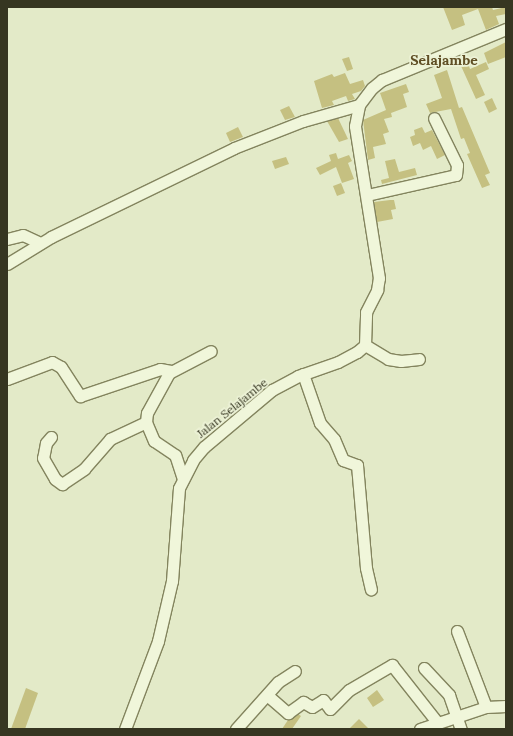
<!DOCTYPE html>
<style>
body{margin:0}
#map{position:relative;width:513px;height:736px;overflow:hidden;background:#e3eac8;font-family:Lora,serif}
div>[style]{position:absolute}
.building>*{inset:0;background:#c5c081}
.roads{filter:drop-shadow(1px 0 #83845e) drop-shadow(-1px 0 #83845e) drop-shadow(0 1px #83845e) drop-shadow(0 -1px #83845e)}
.minor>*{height:11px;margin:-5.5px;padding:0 5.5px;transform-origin:5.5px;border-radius:5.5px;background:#f0f6da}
span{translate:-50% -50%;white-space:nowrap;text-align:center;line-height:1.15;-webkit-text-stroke:3.5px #ecf2d6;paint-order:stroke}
.street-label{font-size:12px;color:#363621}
.quarter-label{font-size:14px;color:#5f4e24;font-weight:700}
.frame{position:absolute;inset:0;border:8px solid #363621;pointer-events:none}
</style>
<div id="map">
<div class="building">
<div style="clip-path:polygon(443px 7px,492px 7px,493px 10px,506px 7px,506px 14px,496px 16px,499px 24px,486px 30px,478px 9px,462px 15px,465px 25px,452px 30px)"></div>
<div style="clip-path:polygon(506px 42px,506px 57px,488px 64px,484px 53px)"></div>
<div style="clip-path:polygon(349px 57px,353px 69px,347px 71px,342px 59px)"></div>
<div style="clip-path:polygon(486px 62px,489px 69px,476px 75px,485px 95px,476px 99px,461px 66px,468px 63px,470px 69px)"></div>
<div style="clip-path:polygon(447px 70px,459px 108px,462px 107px,490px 173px,485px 175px,490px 185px,482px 188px,467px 154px,470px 153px,464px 138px,461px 139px,451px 109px,430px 113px,426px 104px,442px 98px,434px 75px)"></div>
<div style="clip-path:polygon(345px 73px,350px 84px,363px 80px,365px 86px,361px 91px,352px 94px,355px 99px,348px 101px,346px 96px,332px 101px,334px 105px,322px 108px,314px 81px,332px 74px,334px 77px)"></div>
<div style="clip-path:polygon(406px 84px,409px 92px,403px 94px,407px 107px,391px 113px,392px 117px,384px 119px,389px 132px,383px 134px,386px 144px,373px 147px,375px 158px,368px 160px,363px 120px,386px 110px,380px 93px)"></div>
<div style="clip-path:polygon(492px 98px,497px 109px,489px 113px,484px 102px)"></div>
<div style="clip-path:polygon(289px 106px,295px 117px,285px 120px,280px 110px)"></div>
<div style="clip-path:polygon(338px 118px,348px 139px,339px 142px,327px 121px)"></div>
<div style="clip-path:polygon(238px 127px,243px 137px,230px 142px,226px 133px)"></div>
<div style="clip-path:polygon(422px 127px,425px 133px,432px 130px,445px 155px,437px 159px,431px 146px,423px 150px,420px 143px,413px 146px,410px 137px,415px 135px,414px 130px)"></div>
<div style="clip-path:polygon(336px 153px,338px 159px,349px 155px,352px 161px,348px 163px,354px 179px,342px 183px,336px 167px,320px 175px,316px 168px,331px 161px,329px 155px)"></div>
<div style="clip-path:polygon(286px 157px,289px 164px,275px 169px,272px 161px)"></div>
<div style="clip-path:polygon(395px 159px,399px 172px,415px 168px,417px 175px,382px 184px,381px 180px,389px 178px,385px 161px)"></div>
<div style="clip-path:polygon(341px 183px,345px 193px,337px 196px,333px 186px)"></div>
<div style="clip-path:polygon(390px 200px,394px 200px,396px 209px,391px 210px,393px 219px,377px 222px,374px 202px)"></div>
<div style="clip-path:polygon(26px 688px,38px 693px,25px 729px,11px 729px)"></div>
<div style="clip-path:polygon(377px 690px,384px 700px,373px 707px,367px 698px)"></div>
<div style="clip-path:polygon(298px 714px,301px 716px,292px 729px,282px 729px,288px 720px)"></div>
<div style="clip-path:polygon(359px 719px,369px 729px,349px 729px)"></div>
</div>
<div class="roads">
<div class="minor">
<div style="left:367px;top:195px;width:91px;rotate:-12.7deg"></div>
<div style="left:456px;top:175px;width:10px;rotate:-84deg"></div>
<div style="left:457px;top:165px;width:52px;rotate:-116.1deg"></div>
<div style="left:7px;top:239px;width:16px;rotate:-14deg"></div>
<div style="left:23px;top:235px;width:19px;rotate:25deg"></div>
<div style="left:7px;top:264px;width:52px;rotate:-31.5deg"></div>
<div style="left:51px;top:237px;width:203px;rotate:-25.9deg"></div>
<div style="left:234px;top:148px;width:74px;rotate:-21.4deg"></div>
<div style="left:303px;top:121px;width:58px;rotate:-15.9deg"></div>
<div style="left:365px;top:345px;width:27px;rotate:31deg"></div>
<div style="left:388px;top:359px;width:13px;rotate:9deg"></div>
<div style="left:401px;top:361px;width:18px;rotate:-6deg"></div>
<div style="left:303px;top:374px;width:52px;rotate:70.9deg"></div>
<div style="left:320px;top:423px;width:21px;rotate:49deg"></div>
<div style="left:334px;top:439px;width:23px;rotate:67deg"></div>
<div style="left:343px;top:460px;width:15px;rotate:20deg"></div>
<div style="left:357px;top:465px;width:103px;rotate:85deg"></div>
<div style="left:366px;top:568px;width:22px;rotate:77deg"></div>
<div style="left:7px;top:379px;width:48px;rotate:-20.7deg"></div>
<div style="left:52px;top:362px;width:10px;rotate:29deg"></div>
<div style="left:61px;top:367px;width:35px;rotate:57deg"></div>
<div style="left:80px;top:396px;width:84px;rotate:-18.6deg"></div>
<div style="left:160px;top:369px;width:11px;rotate:10deg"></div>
<div style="left:51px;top:437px;width:8px;rotate:130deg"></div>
<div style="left:46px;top:443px;width:15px;rotate:101deg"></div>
<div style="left:43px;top:458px;width:24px;rotate:60deg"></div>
<div style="left:55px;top:479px;width:9px;rotate:36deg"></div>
<div style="left:62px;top:484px;width:27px;rotate:-34deg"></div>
<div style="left:84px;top:469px;width:40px;rotate:-49deg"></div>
<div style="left:110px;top:439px;width:40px;rotate:-25deg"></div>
<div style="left:183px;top:479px;width:25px;rotate:-108deg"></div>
<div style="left:175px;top:455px;width:25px;rotate:-146deg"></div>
<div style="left:154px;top:441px;width:21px;rotate:-113deg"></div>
<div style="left:146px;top:422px;width:9px;rotate:-84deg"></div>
<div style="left:147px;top:413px;width:46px;rotate:-61.2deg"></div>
<div style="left:169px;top:373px;width:47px;rotate:-27.6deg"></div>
<div style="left:457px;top:631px;width:81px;rotate:69.1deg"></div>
<div style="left:424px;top:668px;width:37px;rotate:47deg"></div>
<div style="left:449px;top:695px;width:36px;rotate:71deg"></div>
<div style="left:267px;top:695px;width:28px;rotate:41deg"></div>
<div style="left:288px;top:713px;width:19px;rotate:-36deg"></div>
<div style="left:303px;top:702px;width:10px;rotate:29deg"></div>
<div style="left:312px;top:707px;width:13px;rotate:-32deg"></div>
<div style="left:323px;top:700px;width:11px;rotate:52deg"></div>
<div style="left:330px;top:709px;width:27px;rotate:-45deg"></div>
<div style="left:349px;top:690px;width:50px;rotate:-30.2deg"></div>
<div style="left:392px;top:665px;width:73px;rotate:51.7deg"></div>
<div style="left:125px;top:729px;width:94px;rotate:-69.4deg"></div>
<div style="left:158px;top:641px;width:62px;rotate:-76.9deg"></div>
<div style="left:172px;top:581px;width:93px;rotate:-85.7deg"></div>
<div style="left:179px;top:488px;width:31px;rotate:-63deg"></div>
<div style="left:193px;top:460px;width:17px;rotate:-50deg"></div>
<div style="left:204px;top:447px;width:89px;rotate:-40deg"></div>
<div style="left:272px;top:390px;width:30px;rotate:-28deg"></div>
<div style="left:298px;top:376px;width:42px;rotate:-19.3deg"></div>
<div style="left:338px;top:362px;width:21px;rotate:-28deg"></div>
<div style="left:357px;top:352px;width:11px;rotate:-41deg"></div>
<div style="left:365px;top:345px;width:33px;rotate:-88deg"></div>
<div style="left:366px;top:312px;width:25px;rotate:-63deg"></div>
<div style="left:377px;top:290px;width:12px;rotate:-81deg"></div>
<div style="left:379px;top:278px;width:154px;rotate:-99deg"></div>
<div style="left:355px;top:126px;width:21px;rotate:-79deg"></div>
<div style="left:359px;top:105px;width:21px;rotate:-53deg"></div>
<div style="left:372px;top:88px;width:13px;rotate:-39deg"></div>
<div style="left:382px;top:80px;width:134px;rotate:-22.4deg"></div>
<div style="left:236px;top:729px;width:63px;rotate:-48.2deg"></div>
<div style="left:278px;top:682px;width:20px;rotate:-33deg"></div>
<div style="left:420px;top:729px;width:70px;rotate:-18.4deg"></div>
<div style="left:486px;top:707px;width:20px;rotate:-3deg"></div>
</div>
</div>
<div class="street-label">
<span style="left:232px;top:408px;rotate:-39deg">Jalan Selajambe</span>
</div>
<div class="quarter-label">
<span style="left:444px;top:60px">Selajambe</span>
</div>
<div class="frame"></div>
</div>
